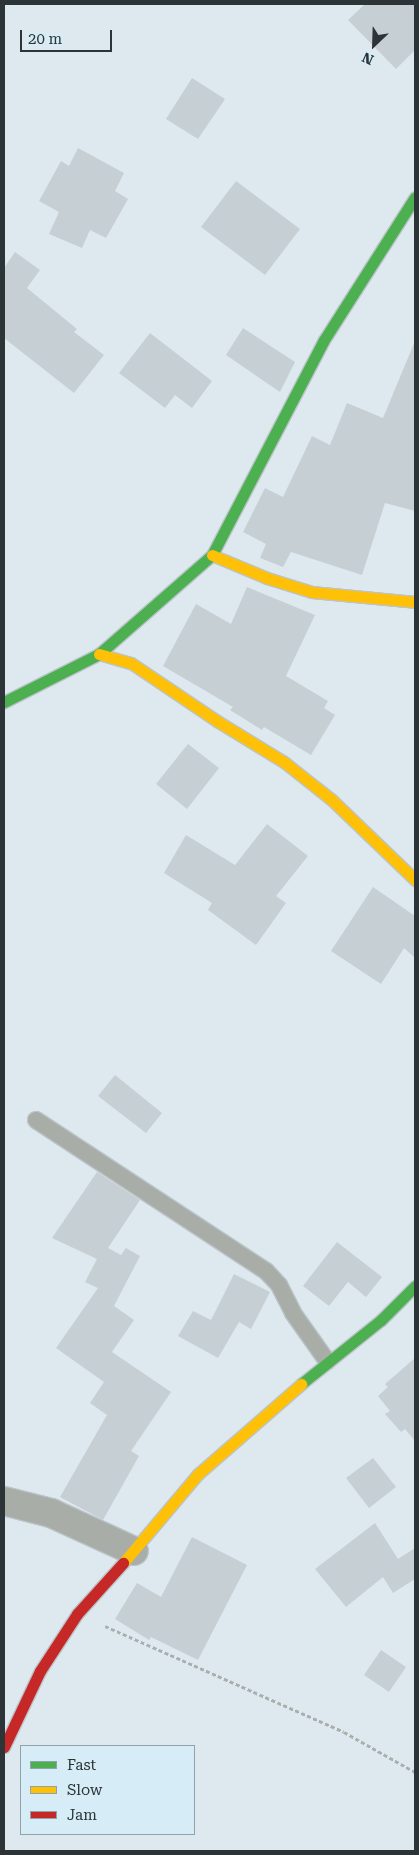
<!DOCTYPE html>
<style>
body{margin:0}
#map{position:relative;width:419px;height:1855px;overflow:hidden;background:#dde9ef;font-family:"Roboto Serif",serif}
div>[style]{position:absolute}
.building>*{inset:0;background:#c6cfd4}
.path>*{height:3px;margin-top:-1.5px;transform-origin:0;background:repeating-linear-gradient(90deg,#aaafae 0 4px,transparent 0 6.5px)}
.roads{filter:drop-shadow(1px 0 #bbc4c9) drop-shadow(-1px 0 #bbc4c9) drop-shadow(0 1px #bbc4c9) drop-shadow(0 -1px #bbc4c9)}
.lane>*{height:16px;margin:-8px;padding:0 8px;transform-origin:8px;border-radius:8px;background:#a9ada8}
.street>*{height:28px;margin:-14px;padding:0 14px;transform-origin:14px;border-radius:14px;background:#a9ada8}
.fast>*{height:11px;margin:-5.5px;padding:0 5.5px;transform-origin:5.5px;border-radius:5.5px;background:#4caf50}
.slow>*{height:11px;margin:-5.5px;padding:0 5.5px;transform-origin:5.5px;border-radius:5.5px;background:#ffc107}
.jam>*{height:11px;margin:-5.5px;padding:0 5.5px;transform-origin:5.5px;border-radius:5.5px;background:#c62828}
span{translate:-50% -50%;white-space:nowrap;text-align:center;line-height:1.15;-webkit-text-stroke:4.5px #d6ecf6;paint-order:stroke}
.frame{position:absolute;inset:0;border:5px solid #2c3438;pointer-events:none}
.legend{position:absolute;left:20px;top:1745px;width:175px;height:90px;box-sizing:border-box;background:#d6ecf6;border:1px solid #92a2aa;margin:0;padding:6px 9px;list-style:none;font-size:15px;color:#2c3438}
.legend li{display:flex;align-items:center;gap:10px;height:25px}
.legend b{width:25px;border:1px solid #92a2aa}
.north{position:absolute;left:349px;top:20px;width:50px;height:50px;-webkit-text-stroke:4px #d6ecf6;paint-order:stroke;rotate:204deg;font-size:14px;font-weight:700;line-height:20px;text-align:center;color:#2c3438}
.north::after{content:'';display:block;margin:auto;width:18px;height:22px;background:#2c3438;clip-path:polygon(50% 0,100% 100%,50% 72%,0 100%)}
.scale{position:absolute;left:20px;top:30px;width:92px;height:22px;box-sizing:border-box;border:2px solid #2c3438;border-top:0;padding-left:6px;font-size:15px;line-height:18px;white-space:nowrap;color:#2c3438;-webkit-text-stroke:4px #d6ecf6;paint-order:stroke}
</style>
<div id="map">
<div class="building">
<div style="clip-path:polygon(365px 4px,415px 4px,415px 50px,396px 69px,348px 20px)"></div>
<div style="clip-path:polygon(192px 78px,225px 99px,198px 139px,166px 119px)"></div>
<div style="clip-path:polygon(78px 148px,124px 173px,115px 191px,128px 199px,106px 238px,90px 230px,82px 248px,49px 234px,59px 212px,39px 201px,61px 161px,69px 166px)"></div>
<div style="clip-path:polygon(236px 181px,300px 229px,265px 275px,201px 227px)"></div>
<div style="clip-path:polygon(15px 252px,40px 270px,27px 288px,77px 329px,74px 332px,104px 355px,74px 393px,4px 338px,4px 268px)"></div>
<div style="clip-path:polygon(243px 328px,295px 362px,280px 392px,226px 355px)"></div>
<div style="clip-path:polygon(150px 333px,212px 381px,192px 408px,175px 395px,165px 408px,119px 373px)"></div>
<div style="clip-path:polygon(415px 341px,415px 511px,385px 503px,362px 575px,291px 552px,283px 567px,260px 558px,266px 544px,243px 532px,265px 488px,283px 497px,312px 436px,330px 445px,347px 403px,383px 418px)"></div>
<div style="clip-path:polygon(247px 587px,315px 615px,286px 676px,328px 701px,324px 708px,335px 715px,311px 755px,264px 727px,262px 730px,230px 710px,233px 707px,163px 666px,196px 604px,231px 624px)"></div>
<div style="clip-path:polygon(188px 744px,219px 768px,187px 809px,156px 784px)"></div>
<div style="clip-path:polygon(267px 824px,308px 856px,276px 896px,286px 903px,256px 945px,208px 910px,212px 903px,164px 873px,186px 835px,235px 865px)"></div>
<div style="clip-path:polygon(373px 887px,415px 916px,415px 958px,404px 948px,381px 984px,331px 951px)"></div>
<div style="clip-path:polygon(115px 1075px,162px 1113px,146px 1133px,98px 1096px)"></div>
<div style="clip-path:polygon(97px 1172px,140px 1200px,108px 1248px,121px 1255px,126px 1248px,140px 1256px,114px 1306px,134px 1320px,112px 1352px,171px 1392px,131px 1451px,139px 1456px,103px 1520px,60px 1497px,107px 1415px,90px 1403px,104px 1382px,56px 1348px,98px 1288px,85px 1282px,97px 1259px,52px 1238px)"></div>
<div style="clip-path:polygon(337px 1242px,382px 1277px,366px 1297px,348px 1282px,329px 1306px,303px 1286px)"></div>
<div style="clip-path:polygon(234px 1274px,270px 1292px,251px 1329px,239px 1322px,218px 1358px,178px 1336px,193px 1311px,211px 1320px)"></div>
<div style="clip-path:polygon(415px 1358px,415px 1441px,405px 1429px,401px 1432px,385px 1414px,390px 1411px,378px 1396px,388px 1387px,385px 1384px)"></div>
<div style="clip-path:polygon(373px 1458px,396px 1487px,369px 1508px,346px 1478px)"></div>
<div style="clip-path:polygon(375px 1523px,398px 1559px,415px 1548px,415px 1579px,393px 1593px,383px 1577px,346px 1607px,315px 1569px)"></div>
<div style="clip-path:polygon(192px 1537px,247px 1565px,198px 1660px,151px 1637px,149px 1640px,115px 1619px,137px 1583px,161px 1597px)"></div>
<div style="clip-path:polygon(381px 1650px,406px 1667px,389px 1692px,364px 1675px)"></div>
</div>
<div class="path">
<div style="left:105px;top:1626px;width:261px;rotate:23.9deg"></div>
<div style="left:344px;top:1732px;width:81px;rotate:29.4deg"></div>
</div>
<div class="roads">
<div class="lane">
<div style="left:36px;top:1120px;width:275px;rotate:33.3deg"></div>
<div style="left:266px;top:1271px;width:19px;rotate:47deg"></div>
<div style="left:279px;top:1285px;width:31px;rotate:63deg"></div>
<div style="left:293px;top:1313px;width:59px;rotate:54.7deg"></div>
</div>
<div class="street">
<div style="left:4px;top:1501px;width:49px;rotate:14.3deg"></div>
<div style="left:51px;top:1513px;width:91px;rotate:24.6deg"></div>
</div>
<div class="fast">
<div style="left:4px;top:702px;width:106px;rotate:-26.8deg"></div>
<div style="left:99px;top:654px;width:150px;rotate:-41.2deg"></div>
<div style="left:212px;top:555px;width:242px;rotate:-62.5deg"></div>
<div style="left:324px;top:340px;width:169px;rotate:-57.5deg"></div>
<div style="left:301px;top:1384px;width:102px;rotate:-38.7deg"></div>
<div style="left:381px;top:1320px;width:48px;rotate:-45deg"></div>
</div>
<div class="slow">
<div style="left:212px;top:555px;width:60px;rotate:22.7deg"></div>
<div style="left:267px;top:578px;width:47px;rotate:17.3deg"></div>
<div style="left:312px;top:592px;width:103px;rotate:5.5deg"></div>
<div style="left:99px;top:654px;width:33px;rotate:16deg"></div>
<div style="left:131px;top:663px;width:104px;rotate:34deg"></div>
<div style="left:217px;top:721px;width:79px;rotate:31.5deg"></div>
<div style="left:284px;top:762px;width:61px;rotate:38.4deg"></div>
<div style="left:332px;top:800px;width:115px;rotate:43.9deg"></div>
<div style="left:123px;top:1563px;width:116px;rotate:-49.9deg"></div>
<div style="left:198px;top:1474px;width:137px;rotate:-41.1deg"></div>
</div>
<div class="jam">
<div style="left:4px;top:1747px;width:84px;rotate:-64.7deg"></div>
<div style="left:40px;top:1671px;width:68px;rotate:-57deg"></div>
<div style="left:77px;top:1614px;width:69px;rotate:-48deg"></div>
</div>
</div>
<div class="frame"></div>
<ul class="legend">
<li><b style="height:6px;background:#4caf50"></b>Fast</li>
<li><b style="height:6px;background:#ffc107"></b>Slow</li>
<li><b style="height:6px;background:#c62828"></b>Jam</li>
</ul>
<div class="north">N</div>
<div class="scale">20 m</div>
</div>
